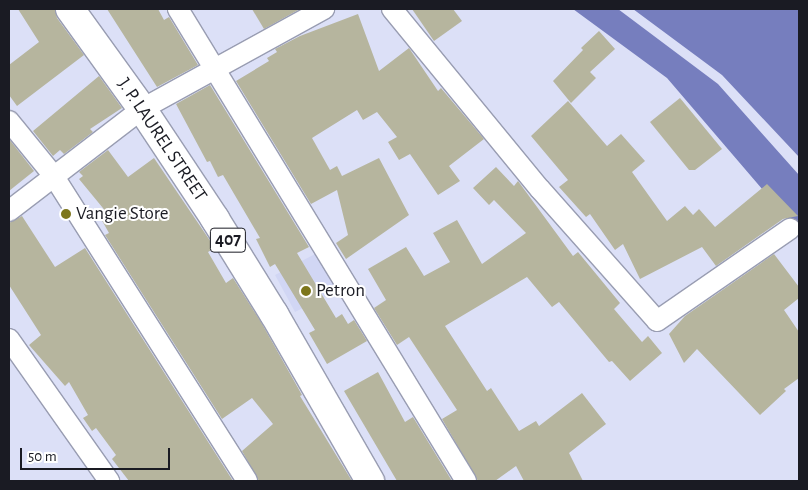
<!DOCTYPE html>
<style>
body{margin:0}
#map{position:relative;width:808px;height:490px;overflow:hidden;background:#dce0f7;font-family:"Alegreya Sans",sans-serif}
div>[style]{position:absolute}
.built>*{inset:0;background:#d1d6f4}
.water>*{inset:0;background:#767ebe}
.building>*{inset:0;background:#b6b59e}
.roads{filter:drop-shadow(1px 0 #999db2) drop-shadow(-1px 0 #999db2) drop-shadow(0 1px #999db2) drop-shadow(0 -1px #999db2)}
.street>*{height:20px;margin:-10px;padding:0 10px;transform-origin:10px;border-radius:10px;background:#fff}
.primary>*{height:28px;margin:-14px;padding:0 14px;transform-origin:14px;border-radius:14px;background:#fff}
.dots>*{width:14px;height:14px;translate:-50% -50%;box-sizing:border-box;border:2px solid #fff;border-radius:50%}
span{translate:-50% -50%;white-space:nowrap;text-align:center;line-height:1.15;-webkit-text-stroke:4px #fff;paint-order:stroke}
.shield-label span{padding:1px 4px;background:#fff;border:1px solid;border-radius:4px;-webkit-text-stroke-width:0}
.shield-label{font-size:18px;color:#1a1b23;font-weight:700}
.street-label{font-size:19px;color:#1a1b23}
.poi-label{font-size:19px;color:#1a1b23}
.left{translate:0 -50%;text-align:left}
.frame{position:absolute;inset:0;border:10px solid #1a1b23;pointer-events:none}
.scale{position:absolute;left:20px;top:448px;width:150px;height:22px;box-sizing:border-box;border:2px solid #1a1b23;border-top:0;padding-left:6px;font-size:15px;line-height:18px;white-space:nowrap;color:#1a1b23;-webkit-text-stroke:4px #fff;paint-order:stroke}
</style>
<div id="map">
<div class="built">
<div style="clip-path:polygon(317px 253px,337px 291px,295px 312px,275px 275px)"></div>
</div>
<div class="water">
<div style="clip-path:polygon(573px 9px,618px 9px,718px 84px,799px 175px,799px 232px,667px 78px)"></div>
<div style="clip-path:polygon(633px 9px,799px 9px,799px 157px,722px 75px)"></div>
</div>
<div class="building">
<div style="clip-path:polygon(18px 9px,55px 9px,57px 18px,84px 55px,17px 106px,9px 95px,9px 65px,39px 42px)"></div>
<div style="clip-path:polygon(107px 9px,158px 9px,164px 20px,169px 17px,198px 65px,157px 87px)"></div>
<div style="clip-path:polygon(252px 9px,300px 9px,264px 29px)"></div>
<div style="clip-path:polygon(412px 9px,453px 9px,462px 21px,434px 41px)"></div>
<div style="clip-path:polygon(358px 14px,379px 71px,409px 48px,438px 91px,441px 88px,484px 139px,449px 166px,460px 181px,438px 195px,410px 154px,399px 160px,388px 142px,397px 137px,377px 112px,363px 120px,357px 110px,312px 138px,330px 170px,337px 166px,342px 176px,379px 158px,409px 215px,346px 259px,336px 243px,348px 235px,337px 190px,311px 204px,236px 81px,269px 61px,267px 58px,277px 52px,275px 49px,300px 36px)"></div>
<div style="clip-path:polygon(599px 31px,615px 49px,590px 72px,596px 78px,571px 103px,553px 81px,583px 50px,581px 48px)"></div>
<div style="clip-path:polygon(99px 76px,122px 108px,90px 129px,93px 132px,64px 154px,60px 150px,53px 156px,33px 131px)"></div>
<div style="clip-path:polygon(210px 85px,309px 247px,297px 253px,336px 318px,342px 314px,348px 324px,354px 320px,367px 341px,327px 364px,309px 333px,315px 330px,275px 264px,270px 267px,256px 239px,260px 238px,223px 175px,218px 177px,210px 161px,207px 162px,176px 104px)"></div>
<div style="clip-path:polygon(680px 98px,722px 149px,695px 170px,689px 170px,650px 122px)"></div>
<div style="clip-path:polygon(568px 101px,607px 146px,621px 134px,645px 161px,632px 172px,667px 221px,685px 206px,693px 215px,699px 209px,715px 227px,767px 184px,798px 216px,783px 219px,716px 266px,702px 247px,640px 279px,623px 244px,615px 250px,590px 214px,586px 217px,559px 187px,568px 180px,531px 136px)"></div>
<div style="clip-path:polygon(9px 139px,34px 171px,9px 191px)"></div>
<div style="clip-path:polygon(108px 150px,128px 177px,154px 158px,215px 248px,208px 252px,226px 283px,233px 278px,261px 322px,302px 395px,300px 396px,352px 481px,259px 481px,242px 451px,273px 424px,252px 398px,222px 419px,105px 235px,109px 233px,100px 217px,107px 213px,79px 179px,83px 176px,79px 172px)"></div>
<div style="clip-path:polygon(496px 167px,514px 186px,518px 181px,573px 256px,578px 252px,620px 303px,614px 309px,642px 342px,648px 336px,662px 353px,630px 381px,612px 361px,609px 362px,559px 302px,552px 307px,527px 277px,445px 326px,487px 391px,491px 388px,519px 431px,536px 421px,539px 426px,582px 393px,606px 424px,569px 453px,583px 481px,524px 481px,516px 466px,495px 481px,478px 481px,442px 419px,457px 410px,409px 337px,397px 345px,374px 308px,386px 300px,368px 269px,406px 247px,424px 276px,450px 262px,433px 233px,457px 220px,482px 264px,526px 233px,494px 200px,489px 205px,473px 188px)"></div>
<div style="clip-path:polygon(22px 216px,55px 267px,85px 248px,233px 481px,129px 481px,112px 459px,116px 455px,96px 428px,92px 431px,83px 418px,88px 415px,69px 382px,65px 386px,29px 345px,41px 335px,9px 285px,9px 223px)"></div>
<div style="clip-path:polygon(774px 254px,799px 287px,799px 298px,784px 310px,799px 332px,799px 378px,784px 389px,786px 391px,760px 415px,697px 349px,684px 363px,669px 334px,685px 316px)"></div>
<div style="clip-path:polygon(378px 372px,405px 422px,413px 417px,452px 481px,397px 481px,344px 391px)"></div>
</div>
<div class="roads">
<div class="street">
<div style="left:178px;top:9px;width:553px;rotate:58.61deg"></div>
<div style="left:392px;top:9px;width:233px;rotate:50.6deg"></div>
<div style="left:540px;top:189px;width:176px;rotate:48.4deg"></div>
<div style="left:657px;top:321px;width:162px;rotate:-34.7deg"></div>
<div style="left:9px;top:121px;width:70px;rotate:50.8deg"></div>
<div style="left:53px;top:175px;width:362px;rotate:57.6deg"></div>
<div style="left:9px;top:211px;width:168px;rotate:-37.5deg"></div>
<div style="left:142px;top:109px;width:208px;rotate:-28.8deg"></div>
<div style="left:9px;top:339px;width:174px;rotate:54.8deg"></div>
</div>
<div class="primary">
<div style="left:70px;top:9px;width:123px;rotate:54.2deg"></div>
<div style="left:142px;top:109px;width:132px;rotate:56.4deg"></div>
<div style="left:215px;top:219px;width:112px;rotate:58.2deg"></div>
<div style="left:274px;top:314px;width:193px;rotate:60.1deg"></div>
</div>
</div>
<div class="dots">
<div style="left:66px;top:214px;background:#7d761b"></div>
<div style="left:306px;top:291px;background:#7d761b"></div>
</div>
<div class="shield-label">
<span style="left:228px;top:240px">407</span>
</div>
<div class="street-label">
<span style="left:162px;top:140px;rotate:56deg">J. P. LAUREL STREET</span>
</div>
<div class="poi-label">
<span class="left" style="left:76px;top:214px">Vangie Store</span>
<span class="left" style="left:316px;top:291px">Petron</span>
</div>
<div class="frame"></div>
<div class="scale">50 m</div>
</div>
